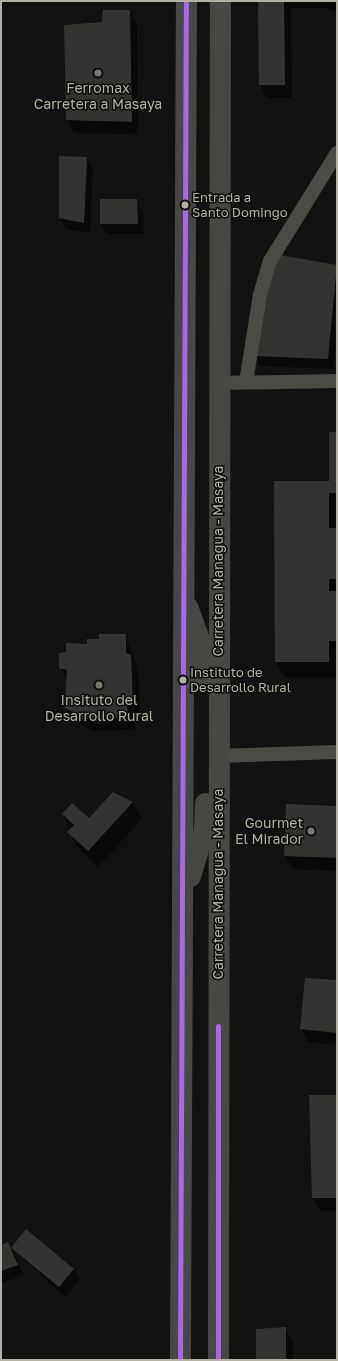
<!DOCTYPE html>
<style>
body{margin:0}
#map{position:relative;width:338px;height:1361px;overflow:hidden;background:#121212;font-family:"Golos Text",sans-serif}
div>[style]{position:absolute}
.shadow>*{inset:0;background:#0007}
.building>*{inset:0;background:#333331}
.minor>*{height:14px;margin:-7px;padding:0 7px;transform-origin:7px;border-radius:7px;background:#4b4b46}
.highway>*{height:21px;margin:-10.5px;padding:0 10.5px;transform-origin:10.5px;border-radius:10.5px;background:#474744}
.bus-1>*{height:5px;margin:-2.5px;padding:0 2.5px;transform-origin:2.5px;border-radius:2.5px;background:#a269e8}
.dots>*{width:11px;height:11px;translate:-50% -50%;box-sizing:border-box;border:2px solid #0d0e0d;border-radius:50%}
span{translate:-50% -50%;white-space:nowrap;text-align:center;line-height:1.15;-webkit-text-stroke:3px #0d0e0d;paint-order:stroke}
.bus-label{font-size:13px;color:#b2b1a4}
.left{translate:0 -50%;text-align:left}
.poi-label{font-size:14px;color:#b2b1a4}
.right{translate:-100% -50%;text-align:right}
.street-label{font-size:14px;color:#b2b1a4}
.frame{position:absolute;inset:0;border:2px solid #b2b1a4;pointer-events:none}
</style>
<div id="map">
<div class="shadow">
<div style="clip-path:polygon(259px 1px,337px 1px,337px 12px,326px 8px,291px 8px,292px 98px,267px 98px,260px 85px)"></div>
<div style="clip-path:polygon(130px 11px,137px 24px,138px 134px,74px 133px,67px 120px,65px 26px,102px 23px)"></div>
<div style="clip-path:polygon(60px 157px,87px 158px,93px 169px,90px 233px,66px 229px,60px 218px)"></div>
<div style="clip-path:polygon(101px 200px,136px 200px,142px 211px,144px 234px,107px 234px,101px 224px)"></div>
<div style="clip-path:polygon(276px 255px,337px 266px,334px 369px,260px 366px,254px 356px)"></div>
<div style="clip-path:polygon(337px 433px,337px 678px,285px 678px,276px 662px,330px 485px)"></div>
<div style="clip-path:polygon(125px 635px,138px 669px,140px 714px,134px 714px,135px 729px,94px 731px,73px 721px,66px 707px,67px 679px,60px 667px,67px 653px,100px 640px)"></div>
<div style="clip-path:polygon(114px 793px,133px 802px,142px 819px,98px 867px,78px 848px,63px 814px,89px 820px)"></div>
<div style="clip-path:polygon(337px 807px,337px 871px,293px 869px,285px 856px)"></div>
<div style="clip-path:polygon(337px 981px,337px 1045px,308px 1042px,301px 1029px)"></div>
<div style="clip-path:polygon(337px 1096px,337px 1211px,321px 1211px,313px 1198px)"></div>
<div style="clip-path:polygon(27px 1231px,74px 1269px,80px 1280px,65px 1297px,14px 1251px,23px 1275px,1px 1284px,1px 1246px,8px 1244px,11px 1250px)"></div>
<div style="clip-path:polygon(285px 1329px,293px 1341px,293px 1360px,257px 1360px)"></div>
</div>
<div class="building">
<div style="clip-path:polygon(258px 1px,284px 1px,285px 85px,259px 85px)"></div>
<div style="clip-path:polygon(103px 10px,130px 10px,132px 122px,66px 120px,64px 25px,102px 22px)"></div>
<div style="clip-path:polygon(59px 156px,87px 157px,84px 223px,59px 218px)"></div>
<div style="clip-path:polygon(100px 199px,137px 199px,138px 224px,100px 224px)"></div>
<div style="clip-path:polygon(275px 254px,337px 265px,328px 359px,253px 356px)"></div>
<div style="clip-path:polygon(329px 432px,337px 432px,337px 493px,329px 493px,329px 528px,337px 528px,337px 579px,329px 579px,329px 591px,337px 591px,337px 641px,329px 641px,329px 662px,275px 662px,274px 481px,329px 481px)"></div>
<div style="clip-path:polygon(99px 634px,126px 634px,126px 653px,131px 655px,133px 701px,127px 701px,128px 717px,86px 719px,65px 708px,67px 670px,59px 668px,59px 653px,66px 652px,66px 643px,87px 644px,87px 639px,99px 639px)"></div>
<div style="clip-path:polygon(113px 792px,133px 802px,88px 851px,67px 832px,74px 825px,62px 814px,72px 803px,89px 818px)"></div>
<div style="clip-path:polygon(286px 804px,337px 806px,337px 858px,284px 856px)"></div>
<div style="clip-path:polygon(305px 978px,337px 980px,337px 1033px,300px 1029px)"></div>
<div style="clip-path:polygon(309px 1095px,337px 1095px,337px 1198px,312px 1198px)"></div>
<div style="clip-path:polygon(26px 1229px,74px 1269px,59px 1287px,11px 1248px)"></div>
<div style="clip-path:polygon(8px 1242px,18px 1265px,1px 1271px,1px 1245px)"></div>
<div style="clip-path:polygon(286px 1327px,286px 1360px,256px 1360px,256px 1329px)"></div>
</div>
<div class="minor">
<div style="left:246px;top:382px;width:88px;rotate:-80.9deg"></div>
<div style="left:260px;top:295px;width:35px;rotate:-74deg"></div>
<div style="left:270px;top:261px;width:127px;rotate:-58.2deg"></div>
<div style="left:219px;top:383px;width:118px;rotate:-1deg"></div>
<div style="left:217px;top:756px;width:120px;rotate:-1.9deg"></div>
</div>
<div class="highway">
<div style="left:187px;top:606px;width:50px;rotate:70.1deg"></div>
<div style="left:204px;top:653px;width:27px;rotate:90deg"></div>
<div style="left:190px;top:876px;width:49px;rotate:-73.4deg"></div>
<div style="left:204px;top:829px;width:26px;rotate:-88deg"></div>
<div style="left:180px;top:1360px;width:1359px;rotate:-89.75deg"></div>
<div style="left:218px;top:1360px;width:1359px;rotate:-89.92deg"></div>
</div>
<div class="bus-1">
<div style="left:218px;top:1026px;width:334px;rotate:90deg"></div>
<div style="left:180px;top:1360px;width:1359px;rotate:-89.75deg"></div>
</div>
<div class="dots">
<div style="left:98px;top:73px;background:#7a7971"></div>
<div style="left:185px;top:205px;background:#b2b1a4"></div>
<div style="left:183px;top:680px;background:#b2b1a4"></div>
<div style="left:99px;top:685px;background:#7a7971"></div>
<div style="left:311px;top:831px;background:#7a7971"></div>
</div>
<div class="bus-label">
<span class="left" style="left:192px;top:205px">Entrada a<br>Santo Domingo</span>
<span class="left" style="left:190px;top:680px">Instituto de<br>Desarrollo Rural</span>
</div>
<div class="poi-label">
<span style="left:98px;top:96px">Ferromax<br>Carretera a Masaya</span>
<span style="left:99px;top:708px">Insituto del<br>Desarrollo Rural</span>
<span class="right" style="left:303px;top:831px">Gourmet<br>El Mirador</span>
</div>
<div class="street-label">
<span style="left:218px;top:561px;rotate:-90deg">Carretera Managua - Masaya</span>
<span style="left:218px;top:884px;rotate:-90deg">Carretera Managua - Masaya</span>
</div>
<div class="frame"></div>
</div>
